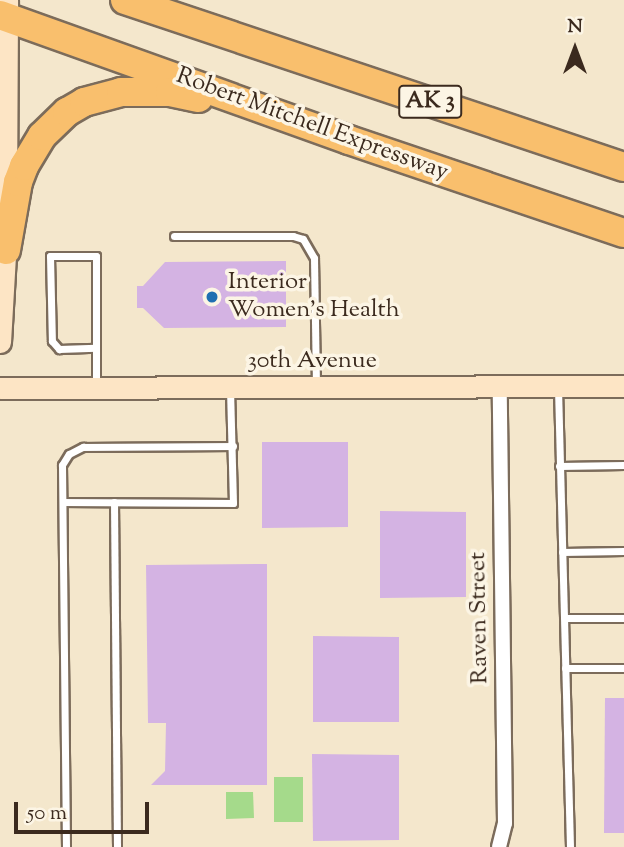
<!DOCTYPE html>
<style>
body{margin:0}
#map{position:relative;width:624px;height:847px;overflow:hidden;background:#f4e7cc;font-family:"Sorts Mill Goudy",serif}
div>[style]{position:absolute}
.green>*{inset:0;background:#a5da8b}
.building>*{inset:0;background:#d4b3e3}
.roads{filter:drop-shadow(2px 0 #7c6c5b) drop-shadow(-2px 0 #7c6c5b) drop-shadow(0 2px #7c6c5b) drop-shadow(0 -2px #7c6c5b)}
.lane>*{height:7px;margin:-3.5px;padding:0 3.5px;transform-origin:3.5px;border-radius:3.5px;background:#fff}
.street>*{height:14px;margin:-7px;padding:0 7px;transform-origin:7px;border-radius:7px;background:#fff}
.secondary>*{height:21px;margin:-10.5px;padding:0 10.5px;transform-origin:10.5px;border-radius:10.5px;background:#fde5c5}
.highway>*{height:28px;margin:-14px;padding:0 14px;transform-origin:14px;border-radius:14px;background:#f9bf6d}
.dots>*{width:19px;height:19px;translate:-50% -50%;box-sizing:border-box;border:4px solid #fcf5e5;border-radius:50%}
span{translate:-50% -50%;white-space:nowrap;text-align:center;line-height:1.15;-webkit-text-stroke:7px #fcf5e5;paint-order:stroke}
.shield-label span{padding:2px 5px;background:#fcf5e5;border:2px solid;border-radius:5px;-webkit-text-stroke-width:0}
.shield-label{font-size:23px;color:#3b2a1e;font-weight:700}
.street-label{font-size:24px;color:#3b2a1e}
.poi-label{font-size:24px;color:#3b2a1e}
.left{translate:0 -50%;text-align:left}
.north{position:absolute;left:540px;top:14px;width:70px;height:70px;-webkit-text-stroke:5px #fcf5e5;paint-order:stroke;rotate:0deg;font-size:19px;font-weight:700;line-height:28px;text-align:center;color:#3b2a1e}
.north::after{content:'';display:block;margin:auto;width:24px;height:32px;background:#3b2a1e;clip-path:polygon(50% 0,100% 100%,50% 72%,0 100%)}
.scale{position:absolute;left:14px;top:802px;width:135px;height:32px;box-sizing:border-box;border:4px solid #3b2a1e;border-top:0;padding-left:9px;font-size:21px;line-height:24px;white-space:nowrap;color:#3b2a1e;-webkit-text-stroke:5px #fcf5e5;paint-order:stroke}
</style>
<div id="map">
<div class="green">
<div style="clip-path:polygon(274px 777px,303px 777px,303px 822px,274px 822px)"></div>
<div style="clip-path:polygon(226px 792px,253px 792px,254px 818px,226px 819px)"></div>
</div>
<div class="building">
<div style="clip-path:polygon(286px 261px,286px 327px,164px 328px,143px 308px,137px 308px,137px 286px,143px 286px,165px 262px)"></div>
<div style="clip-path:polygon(262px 442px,348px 442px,348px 527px,262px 528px)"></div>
<div style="clip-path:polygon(380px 511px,466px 512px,466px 597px,380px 598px)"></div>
<div style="clip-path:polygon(267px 564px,267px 785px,151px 785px,165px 771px,166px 723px,148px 723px,146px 565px)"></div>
<div style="clip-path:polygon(313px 636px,399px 637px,399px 722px,313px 722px)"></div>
<div style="clip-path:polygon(605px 698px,624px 698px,624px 833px,604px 833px)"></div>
<div style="clip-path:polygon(312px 754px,399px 755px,399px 840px,313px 841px)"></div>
</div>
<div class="roads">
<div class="lane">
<div style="left:174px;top:236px;width:119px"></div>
<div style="left:293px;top:236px;width:10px;rotate:17deg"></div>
<div style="left:303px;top:239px;width:22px;rotate:60deg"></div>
<div style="left:314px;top:258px;width:126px;rotate:89.1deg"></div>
<div style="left:96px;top:384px;width:128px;rotate:-90deg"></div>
<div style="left:96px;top:256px;width:46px;rotate:180deg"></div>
<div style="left:50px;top:256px;width:85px;rotate:88.7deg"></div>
<div style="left:52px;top:341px;width:11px;rotate:49deg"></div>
<div style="left:59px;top:349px;width:37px;rotate:-2deg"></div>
<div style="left:558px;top:388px;width:459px;rotate:88.5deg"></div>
<div style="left:559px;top:466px;width:65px;rotate:-0.9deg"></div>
<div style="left:63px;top:502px;width:170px;rotate:0.3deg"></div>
<div style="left:233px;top:503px;width:114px;rotate:-91.5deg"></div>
<div style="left:114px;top:502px;width:345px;rotate:89.5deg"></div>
<div style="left:562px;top:552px;width:62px;rotate:-0.9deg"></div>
<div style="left:565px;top:618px;width:59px"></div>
<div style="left:565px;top:668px;width:59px"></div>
<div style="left:66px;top:847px;width:382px;rotate:-90.6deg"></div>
<div style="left:62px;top:465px;width:13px;rotate:-58deg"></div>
<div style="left:69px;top:454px;width:16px;rotate:-27deg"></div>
<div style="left:83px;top:447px;width:150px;rotate:-0.4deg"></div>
</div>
<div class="street">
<div style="left:499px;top:847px;width:25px;rotate:-76deg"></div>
<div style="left:505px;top:823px;width:436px;rotate:-90.7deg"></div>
</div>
<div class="secondary">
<div style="left:6px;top:201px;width:201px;rotate:-89.7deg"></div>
<div style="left:0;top:342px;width:105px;rotate:-86.7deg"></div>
<div style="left:0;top:388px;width:624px;rotate:-0.18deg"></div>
</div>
<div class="highway">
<div style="left:125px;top:0;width:526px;rotate:18.5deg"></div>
<div style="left:0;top:15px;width:371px;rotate:19.7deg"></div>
<div style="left:349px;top:140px;width:290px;rotate:18.7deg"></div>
<div style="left:6px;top:250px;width:69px;rotate:-80deg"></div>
<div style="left:18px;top:182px;width:17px;rotate:-69deg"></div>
<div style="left:24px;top:166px;width:35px;rotate:-59deg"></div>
<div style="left:42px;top:136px;width:35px;rotate:-44deg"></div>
<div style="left:67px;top:112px;width:20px;rotate:-30deg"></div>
<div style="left:84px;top:102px;width:38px;rotate:-15deg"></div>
<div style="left:121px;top:92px;width:49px"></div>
<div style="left:170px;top:92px;width:29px;rotate:12deg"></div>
</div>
</div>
<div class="dots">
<div style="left:212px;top:297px;background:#1f6fb2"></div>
</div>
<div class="shield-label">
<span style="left:430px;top:102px">AK 3</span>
</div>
<div class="street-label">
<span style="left:312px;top:125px;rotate:20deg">Robert Mitchell Expressway</span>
<span style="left:312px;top:362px">30th Avenue</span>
<span style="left:480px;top:618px;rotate:-91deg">Raven Street</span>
</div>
<div class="poi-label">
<span class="left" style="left:228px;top:297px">Interior<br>Women's Health</span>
</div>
<div class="north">N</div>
<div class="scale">50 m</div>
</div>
